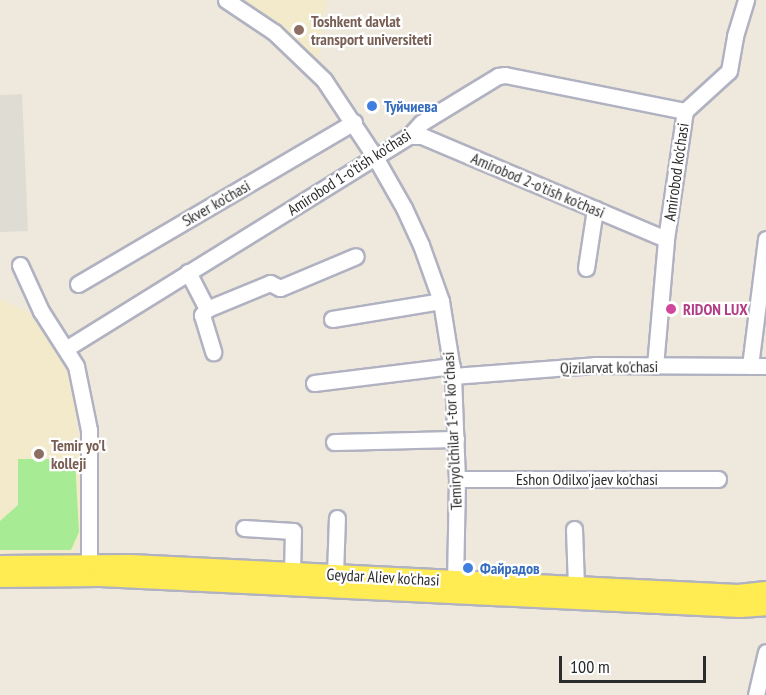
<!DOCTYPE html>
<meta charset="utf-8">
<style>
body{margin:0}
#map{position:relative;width:766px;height:695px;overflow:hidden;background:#efe9dd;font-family:"PT Sans Narrow",sans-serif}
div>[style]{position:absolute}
.education>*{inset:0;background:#f2eacb}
.green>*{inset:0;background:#a7eb94}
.plaza>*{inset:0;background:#dfdcd4}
.roads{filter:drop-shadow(2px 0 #b1b2c1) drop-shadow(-2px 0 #b1b2c1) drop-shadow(0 2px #b1b2c1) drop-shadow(0 -2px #b1b2c1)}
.minor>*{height:15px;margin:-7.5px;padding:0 7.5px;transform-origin:7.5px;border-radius:7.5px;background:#fff}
.major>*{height:18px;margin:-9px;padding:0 9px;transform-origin:9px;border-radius:9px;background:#ffeb52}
.dots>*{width:16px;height:16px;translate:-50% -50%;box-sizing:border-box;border:3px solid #fff;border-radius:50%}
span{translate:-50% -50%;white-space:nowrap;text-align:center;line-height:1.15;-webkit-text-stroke:4.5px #fff;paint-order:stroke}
.education-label{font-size:16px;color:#785e54;font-weight:700}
.left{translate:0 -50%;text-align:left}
.shop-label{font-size:16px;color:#366cbe;font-weight:700}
.street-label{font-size:16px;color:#2c2c2c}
.hotel-label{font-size:16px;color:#b23c85;font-weight:700}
.scale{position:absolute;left:559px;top:656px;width:147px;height:27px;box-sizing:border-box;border:3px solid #2c2c2c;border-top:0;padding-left:8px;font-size:18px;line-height:21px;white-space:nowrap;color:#2c2c2c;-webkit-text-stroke:4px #fff;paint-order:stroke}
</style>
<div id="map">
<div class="education">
<div style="clip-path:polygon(232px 0,327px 0,318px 61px)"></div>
<div style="clip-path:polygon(0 298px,29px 313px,74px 376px,83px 532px,74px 553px,0 554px)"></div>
</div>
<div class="green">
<div style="clip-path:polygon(18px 459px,75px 459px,79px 532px,71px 550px,0 550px,0 521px,18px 505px)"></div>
</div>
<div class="plaza">
<div style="clip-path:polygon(22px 94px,28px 231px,0 232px,0 95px)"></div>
</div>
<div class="roads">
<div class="minor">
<div style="left:226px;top:0;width:58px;rotate:33.7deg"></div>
<div style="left:274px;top:32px;width:69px;rotate:43.8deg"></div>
<div style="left:324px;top:80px;width:92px;rotate:56.5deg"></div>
<div style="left:375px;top:157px;width:59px;rotate:60.4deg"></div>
<div style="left:404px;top:208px;width:41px;rotate:65.3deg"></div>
<div style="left:421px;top:245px;width:59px;rotate:70.3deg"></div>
<div style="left:441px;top:301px;width:76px;rotate:80.9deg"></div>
<div style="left:453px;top:376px;width:103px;rotate:87.8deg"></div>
<div style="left:457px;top:479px;width:101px;rotate:91.1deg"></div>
<div style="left:409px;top:136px;width:13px"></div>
<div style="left:422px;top:136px;width:265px;rotate:22.9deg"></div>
<div style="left:20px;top:265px;width:51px;rotate:65.5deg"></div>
<div style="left:41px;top:311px;width:65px;rotate:57.5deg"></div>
<div style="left:76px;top:366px;width:65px;rotate:78.5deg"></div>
<div style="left:89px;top:430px;width:133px;rotate:90deg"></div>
<div style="left:586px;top:268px;width:60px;rotate:-81.3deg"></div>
<div style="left:188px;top:272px;width:42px;rotate:62.8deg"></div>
<div style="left:207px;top:309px;width:68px;rotate:-22.4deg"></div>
<div style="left:270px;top:283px;width:11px;rotate:27deg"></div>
<div style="left:280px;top:288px;width:82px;rotate:-22.8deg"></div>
<div style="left:78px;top:284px;width:320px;rotate:-30.4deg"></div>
<div style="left:207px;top:309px;width:8px;rotate:130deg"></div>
<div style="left:202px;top:315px;width:39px;rotate:73deg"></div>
<div style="left:332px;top:319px;width:110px;rotate:-9.4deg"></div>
<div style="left:67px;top:348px;width:402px;rotate:-31.8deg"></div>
<div style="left:409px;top:136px;width:18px;rotate:-47deg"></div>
<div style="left:421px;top:123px;width:90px;rotate:-31.4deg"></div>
<div style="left:498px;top:76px;width:7px;rotate:-8deg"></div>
<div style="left:505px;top:75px;width:184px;rotate:11.3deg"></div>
<div style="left:655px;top:366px;width:127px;rotate:-85deg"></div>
<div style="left:666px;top:239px;width:129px;rotate:-81.6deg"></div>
<div style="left:685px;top:111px;width:59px;rotate:-42.3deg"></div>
<div style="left:729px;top:71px;width:36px;rotate:-80deg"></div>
<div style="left:735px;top:36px;width:38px;rotate:-73deg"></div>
<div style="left:750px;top:366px;width:128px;rotate:-82.8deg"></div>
<div style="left:453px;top:376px;width:142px;rotate:-4.4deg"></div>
<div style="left:595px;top:365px;width:171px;rotate:0.3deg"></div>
<div style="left:314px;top:383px;width:139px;rotate:-7deg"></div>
<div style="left:334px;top:442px;width:122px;rotate:-1.4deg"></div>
<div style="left:457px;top:479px;width:261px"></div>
<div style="left:244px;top:528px;width:49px;rotate:3.5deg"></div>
<div style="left:293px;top:531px;width:41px;rotate:91.4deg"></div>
<div style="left:574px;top:529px;width:57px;rotate:88deg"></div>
<div style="left:335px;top:574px;width:56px;rotate:-88deg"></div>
<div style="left:756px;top:695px;width:44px;rotate:-76.9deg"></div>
</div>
<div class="major">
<div style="left:0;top:565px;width:130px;rotate:-0.4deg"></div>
<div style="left:130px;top:564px;width:609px;rotate:2.82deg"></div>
<div style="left:738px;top:594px;width:28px;rotate:-6deg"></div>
<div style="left:0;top:578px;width:100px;rotate:-0.6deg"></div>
<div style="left:100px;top:577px;width:641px;rotate:2.77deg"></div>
<div style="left:740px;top:608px;width:26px;rotate:-4deg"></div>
</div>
</div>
<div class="dots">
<div style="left:299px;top:30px;background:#8d6e63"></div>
<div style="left:372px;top:106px;background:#3f7fe0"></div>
<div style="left:671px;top:309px;background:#d1479c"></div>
<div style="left:39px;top:454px;background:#8d6e63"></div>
<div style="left:468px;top:568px;background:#3f7fe0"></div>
</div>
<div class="education-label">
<span class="left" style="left:311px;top:30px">Toshkent davlat<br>transport universiteti</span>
<span class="left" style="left:51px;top:454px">Temir yo'l<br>kolleji</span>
</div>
<div class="shop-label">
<span class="left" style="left:384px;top:106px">Туйчиева</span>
<span class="left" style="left:480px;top:568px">Файрадов</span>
</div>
<div class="street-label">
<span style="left:349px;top:172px;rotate:-33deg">Amirobod 1-o'tish ko'chasi</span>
<span style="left:676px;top:172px;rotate:-82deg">Amirobod ko'chasi</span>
<span style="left:538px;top:185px;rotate:23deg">Amirobod 2-o'tish ko'chasi</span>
<span style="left:216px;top:203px;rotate:-30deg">Skver ko'chasi</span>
<span style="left:609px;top:367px;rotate:-1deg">Qizilarvat ko'chasi</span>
<span style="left:452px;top:431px;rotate:-93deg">Temiryo‘lchilar 1-tor koʻchasi</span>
<span style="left:587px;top:479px">Eshon Odilxo'jaev ko'chasi</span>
<span style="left:383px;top:577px;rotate:3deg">Geydar Aliev ko'chasi</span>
</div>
<div class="hotel-label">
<span class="left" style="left:683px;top:309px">RIDON LUX</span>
</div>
<div class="scale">100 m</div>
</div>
